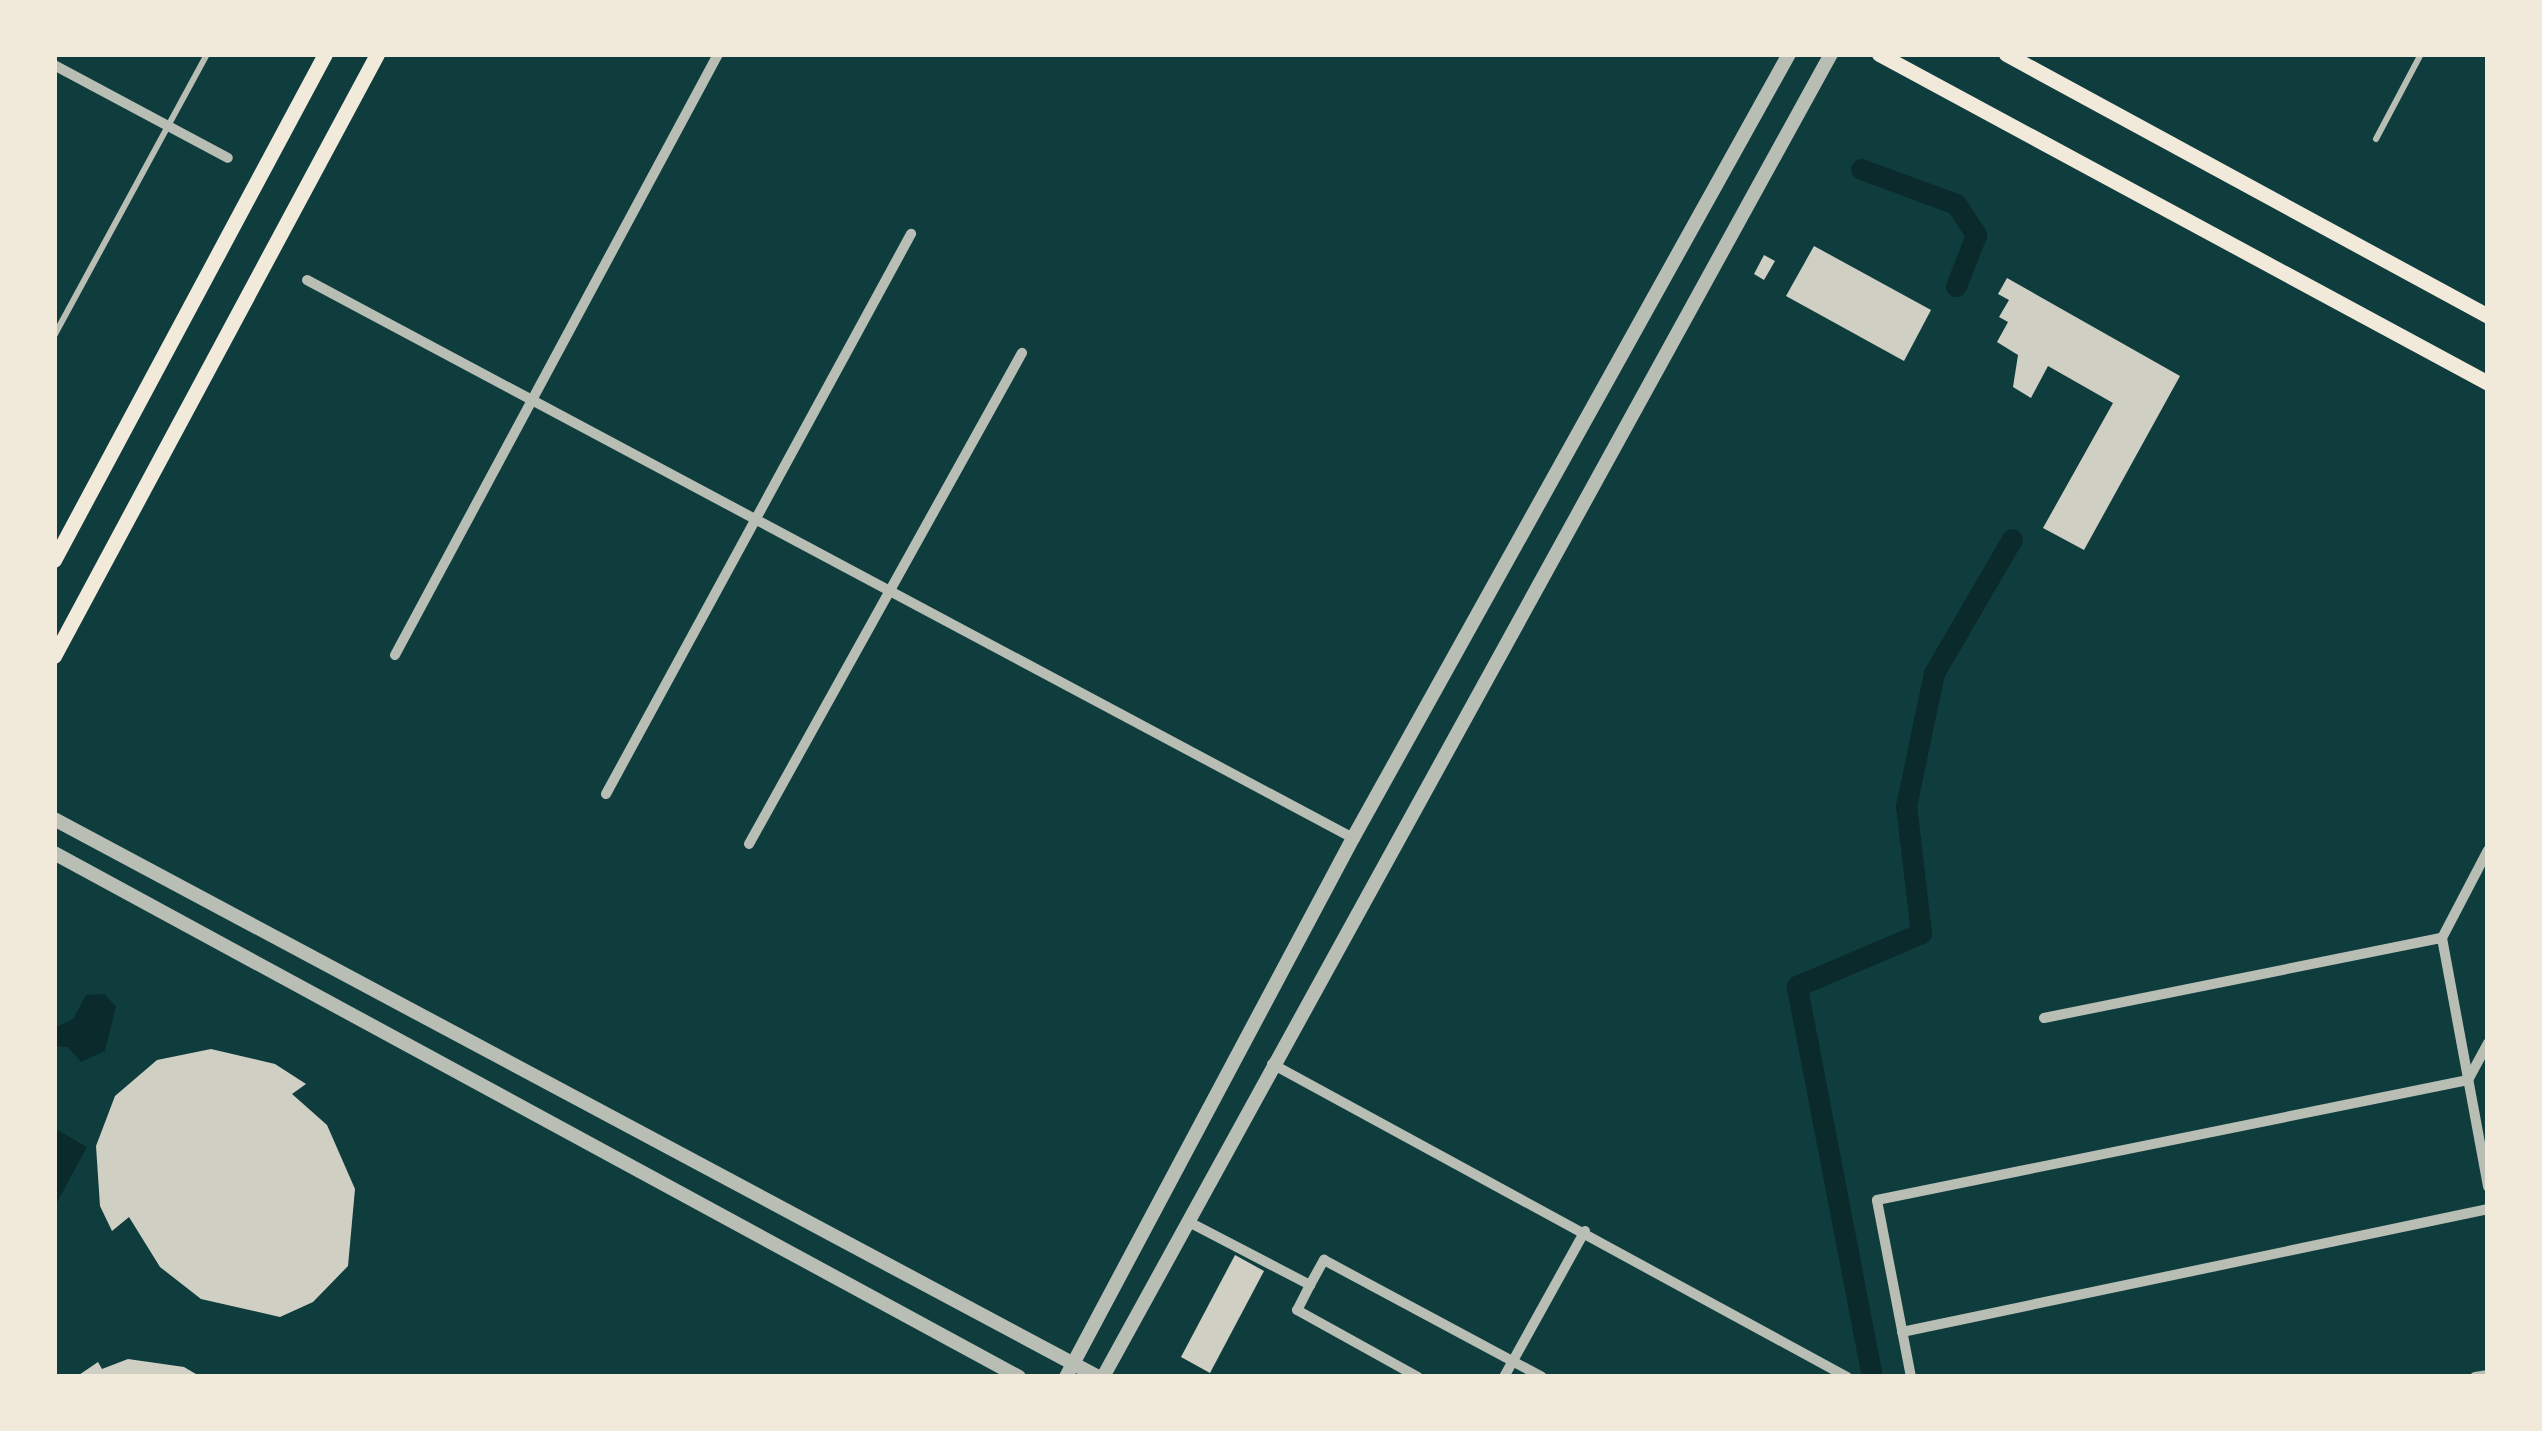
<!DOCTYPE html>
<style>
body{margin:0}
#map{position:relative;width:2542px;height:1431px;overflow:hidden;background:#0f3d3e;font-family:Roboto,sans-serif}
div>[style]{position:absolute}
.water>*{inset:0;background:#0a2a2b}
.canal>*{height:21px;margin:-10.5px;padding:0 10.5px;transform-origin:10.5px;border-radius:10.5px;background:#0a2a2b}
.building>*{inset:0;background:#cfcfc3}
.service>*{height:6px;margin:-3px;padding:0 3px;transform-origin:3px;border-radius:3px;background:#b8beb3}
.minor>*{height:10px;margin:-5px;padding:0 5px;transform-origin:5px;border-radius:5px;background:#b8beb3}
.tertiary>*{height:14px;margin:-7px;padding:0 7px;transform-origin:7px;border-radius:7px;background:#b8beb3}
.secondary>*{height:15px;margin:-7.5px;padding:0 7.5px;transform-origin:7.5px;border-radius:7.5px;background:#f1e9da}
span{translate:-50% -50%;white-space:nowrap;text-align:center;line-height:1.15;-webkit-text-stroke:12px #f1e9da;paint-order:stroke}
.frame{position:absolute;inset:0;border:57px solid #f1e9da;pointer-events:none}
</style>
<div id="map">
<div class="water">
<div style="clip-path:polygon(104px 994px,116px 1006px,105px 1051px,81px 1062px,68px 1047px,54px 1046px,54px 1028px,73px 1019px,86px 995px)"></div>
<div style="clip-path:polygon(54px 1128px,87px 1147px,55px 1206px,54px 1206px)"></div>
</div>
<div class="canal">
<div style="left:1861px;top:169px;width:101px;rotate:20.2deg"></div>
<div style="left:1956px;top:204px;width:37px;rotate:57deg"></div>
<div style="left:1976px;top:235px;width:55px;rotate:111.4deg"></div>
<div style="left:1872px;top:1377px;width:398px;rotate:-100.9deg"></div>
<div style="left:1797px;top:986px;width:135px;rotate:-23.1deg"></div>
<div style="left:1921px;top:933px;width:128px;rotate:-96.7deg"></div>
<div style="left:1906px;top:806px;width:136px;rotate:-78.1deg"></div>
<div style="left:1934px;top:673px;width:155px;rotate:-59.8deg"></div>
</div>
<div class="building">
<div style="clip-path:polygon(1814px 246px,1931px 310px,1904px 361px,1786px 296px)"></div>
<div style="clip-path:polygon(1764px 255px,1775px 261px,1764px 280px,1754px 274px)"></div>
<div style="clip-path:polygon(2007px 278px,2180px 376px,2084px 550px,2043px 528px,2113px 403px,2048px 366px,2031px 398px,2013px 387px,2018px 355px,1997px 342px,2008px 322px,1999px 317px,2009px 300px,1998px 294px)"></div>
<div style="clip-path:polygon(211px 1049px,275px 1064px,306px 1084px,292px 1094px,327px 1125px,355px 1189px,348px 1266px,313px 1302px,280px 1317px,201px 1299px,160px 1267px,129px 1217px,112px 1231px,100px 1206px,96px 1146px,115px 1096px,157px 1060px)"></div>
<div style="clip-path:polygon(1235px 1255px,1264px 1271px,1210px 1373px,1181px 1357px)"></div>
<div style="clip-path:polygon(128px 1359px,184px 1367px,201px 1377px,76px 1377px,98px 1362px,102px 1369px)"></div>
</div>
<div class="service">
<div style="left:2376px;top:139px;width:96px;rotate:-62.1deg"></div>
<div style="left:54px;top:336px;width:321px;rotate:-61.5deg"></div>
</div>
<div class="minor">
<div style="left:54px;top:65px;width:197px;rotate:28.1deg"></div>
<div style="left:307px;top:280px;width:1186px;rotate:28.08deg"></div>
<div style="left:395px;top:655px;width:682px;rotate:-61.74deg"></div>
<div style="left:606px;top:794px;width:638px;rotate:-61.43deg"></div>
<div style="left:749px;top:844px;width:562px;rotate:-60.93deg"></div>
<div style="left:2442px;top:938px;width:253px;rotate:79.5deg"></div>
<div style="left:2442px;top:938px;width:99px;rotate:-62.4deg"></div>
<div style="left:2044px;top:1018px;width:406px;rotate:-11.4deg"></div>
<div style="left:1272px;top:1064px;width:655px;rotate:28.56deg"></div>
<div style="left:1187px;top:1221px;width:139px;rotate:27.5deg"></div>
<div style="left:1310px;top:1285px;width:28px;rotate:117deg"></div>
<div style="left:1297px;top:1310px;width:138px;rotate:29deg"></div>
<div style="left:1310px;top:1285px;width:29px;rotate:-61deg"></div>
<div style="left:1324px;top:1260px;width:247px;rotate:28.2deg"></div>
<div style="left:1902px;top:1332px;width:599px;rotate:-11.85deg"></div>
<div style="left:1504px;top:1377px;width:167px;rotate:-61deg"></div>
<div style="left:1911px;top:1377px;width:180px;rotate:-100.9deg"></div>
<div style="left:1877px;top:1200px;width:603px;rotate:-11.48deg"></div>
<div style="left:2468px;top:1080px;width:42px;rotate:-61.6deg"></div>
<div style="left:2475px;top:1377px;width:13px;rotate:-9deg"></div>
</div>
<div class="tertiary">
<div style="left:54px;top:819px;width:1184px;rotate:28.12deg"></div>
<div style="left:54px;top:853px;width:1098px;rotate:28.5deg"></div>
<div style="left:1066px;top:1377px;width:611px;rotate:-61.97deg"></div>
<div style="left:1353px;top:838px;width:897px;rotate:-60.92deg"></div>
<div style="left:1103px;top:1377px;width:1510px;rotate:-61.18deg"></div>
</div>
<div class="secondary">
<div style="left:1879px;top:54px;width:692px;rotate:28.38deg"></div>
<div style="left:2006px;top:54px;width:549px;rotate:28.53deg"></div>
<div style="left:54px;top:560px;width:574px;rotate:-61.83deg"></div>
<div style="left:54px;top:656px;width:683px;rotate:-61.78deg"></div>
</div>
<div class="frame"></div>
</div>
